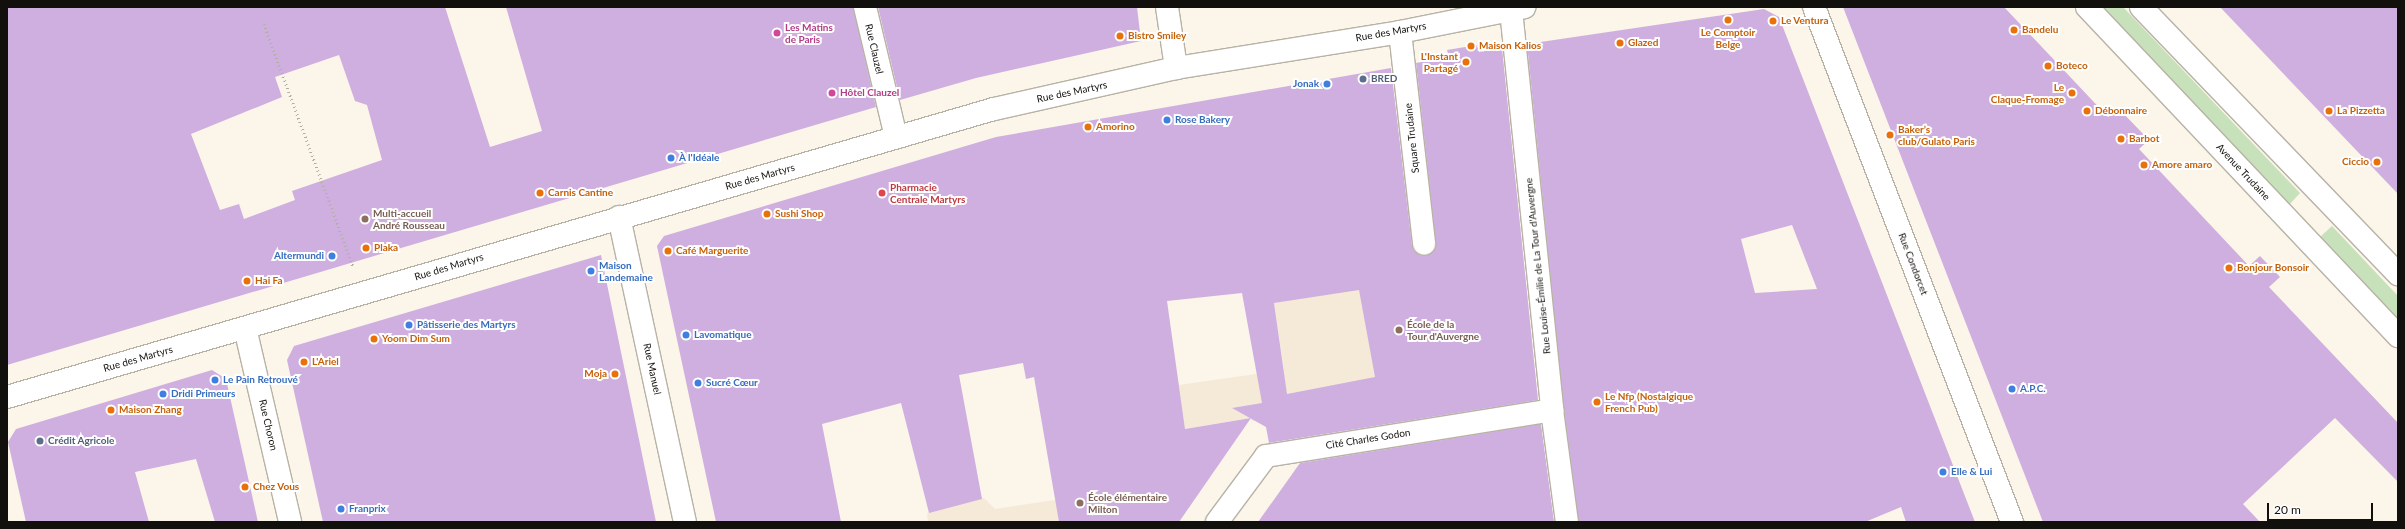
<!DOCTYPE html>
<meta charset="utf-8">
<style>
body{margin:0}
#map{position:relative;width:2405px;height:529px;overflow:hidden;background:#fcf5e9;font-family:Lato,sans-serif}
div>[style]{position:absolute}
.built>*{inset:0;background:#f5ead7}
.green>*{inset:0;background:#c7e2bb}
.building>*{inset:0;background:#cfafdf}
.path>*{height:2.5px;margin-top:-1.25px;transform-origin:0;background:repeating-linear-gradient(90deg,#b3aea4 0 1px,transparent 0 4px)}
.roads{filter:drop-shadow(1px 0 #b8b2a6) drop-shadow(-1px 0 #b8b2a6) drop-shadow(0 1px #b8b2a6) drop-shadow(0 -1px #b8b2a6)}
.pedestrian>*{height:22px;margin:-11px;padding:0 11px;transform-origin:11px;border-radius:11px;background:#fff}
.minor>*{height:22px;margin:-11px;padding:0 11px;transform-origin:11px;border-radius:11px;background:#fff}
.dots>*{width:11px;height:11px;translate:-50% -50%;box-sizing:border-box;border:2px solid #fff;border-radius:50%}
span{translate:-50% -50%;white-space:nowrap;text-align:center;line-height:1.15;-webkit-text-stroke:4px #fff;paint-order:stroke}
.food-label{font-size:10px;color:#c56008;font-weight:700}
.left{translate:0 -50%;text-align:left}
.right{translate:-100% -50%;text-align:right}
.hotel-label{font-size:10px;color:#b23c85;font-weight:700}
.street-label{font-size:10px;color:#12100c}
.service-label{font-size:10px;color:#4e5e75;font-weight:700}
.shop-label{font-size:10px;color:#366cbe;font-weight:700}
.health-label{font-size:10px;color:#be3a42;font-weight:700}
.education-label{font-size:10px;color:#785e54;font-weight:700}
.frame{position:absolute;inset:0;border:8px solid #12100c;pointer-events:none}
.scale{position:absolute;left:2267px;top:503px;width:106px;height:18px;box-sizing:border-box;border:2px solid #12100c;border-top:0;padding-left:5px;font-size:12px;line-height:14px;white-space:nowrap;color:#12100c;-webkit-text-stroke:3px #fff;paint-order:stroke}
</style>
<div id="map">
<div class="built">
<div style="clip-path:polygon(1359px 288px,1524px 357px,1263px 420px,1252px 421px,1251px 418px,1185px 429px,1179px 385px,1284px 370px,1274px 303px)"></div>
<div style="clip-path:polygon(984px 498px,995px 509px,1055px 500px,1125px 522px,928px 522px,927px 513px)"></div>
</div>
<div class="green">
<div style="clip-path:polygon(2100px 7px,2123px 7px,2300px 193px,2289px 205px)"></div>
<div style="clip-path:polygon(2332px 226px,2398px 296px,2398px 320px,2320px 237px)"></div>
</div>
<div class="building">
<div style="clip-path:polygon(evenodd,7px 7px,445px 7px,490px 147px,542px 131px,506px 7px,853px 7px,876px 107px,7px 365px,7px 7px,339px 55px,355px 101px,367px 105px,382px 160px,292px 191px,295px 200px,244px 219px,239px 204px,220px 210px,191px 134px,282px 97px,275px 77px,339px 55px)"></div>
<div style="clip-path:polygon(878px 7px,1137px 7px,1141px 41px,976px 78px,900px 100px)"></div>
<div style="clip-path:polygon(1843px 7px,2004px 7px,2108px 117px,2120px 110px,2149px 140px,2139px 149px,2249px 266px,2260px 256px,2280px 277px,2269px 287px,2398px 423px,2398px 482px,2335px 418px,2243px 504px,2260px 522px,2043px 522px)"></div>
<div style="clip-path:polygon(2220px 7px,2398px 7px,2398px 194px,2356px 150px)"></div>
<div style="clip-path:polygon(evenodd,1764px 9px,1779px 17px,1975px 522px,1906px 522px,1901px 507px,1865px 522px,1579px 522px,1564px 409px,1527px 44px,1764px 9px,1792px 225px,1817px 289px,1755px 293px,1741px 239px,1792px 225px)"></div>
<div style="clip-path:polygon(evenodd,1477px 45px,1479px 52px,1502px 48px,1538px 400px,1269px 443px,1266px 427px,1232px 408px,1262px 403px,1242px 293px,1167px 301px,1185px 429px,1251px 418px,1179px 522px,1059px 522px,1034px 377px,1026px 379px,1023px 363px,959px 375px,982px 499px,929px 513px,901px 403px,822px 424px,841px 522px,716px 522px,657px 246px,664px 236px,996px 137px,1391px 68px,1412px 245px,1419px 255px,1426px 256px,1435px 249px,1436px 243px,1416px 63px,1449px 57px,1447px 50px,1477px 45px,1359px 290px,1375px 377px,1287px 394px,1274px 303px,1359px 290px)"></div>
<div style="clip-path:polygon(601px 255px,656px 522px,323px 522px,287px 360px,294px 346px)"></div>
<div style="clip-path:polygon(212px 370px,226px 379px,258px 522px,215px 522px,196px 459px,135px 472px,149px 522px,26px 522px,8px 442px,16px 429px)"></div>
<div style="clip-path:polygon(1541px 424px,1554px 522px,1258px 522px,1300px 463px)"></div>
</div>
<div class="path">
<div style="left:264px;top:24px;width:258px;rotate:69.8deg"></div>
</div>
<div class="roads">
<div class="pedestrian">
<div style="left:1511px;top:10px;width:402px;rotate:84.1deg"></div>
</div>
<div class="minor">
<div style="left:865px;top:7px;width:134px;rotate:76.6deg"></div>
<div style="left:1167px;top:7px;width:62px;rotate:81.6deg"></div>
<div style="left:1814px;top:7px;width:552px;rotate:68.97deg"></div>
<div style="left:2087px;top:7px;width:453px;rotate:46.6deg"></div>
<div style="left:2141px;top:7px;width:371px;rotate:46.1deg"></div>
<div style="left:1400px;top:32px;width:213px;rotate:83.5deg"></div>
<div style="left:619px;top:217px;width:312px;rotate:77.8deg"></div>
<div style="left:245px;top:328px;width:199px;rotate:76.9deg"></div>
<div style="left:7px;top:397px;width:1028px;rotate:-16.27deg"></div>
<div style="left:994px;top:109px;width:187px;rotate:-12.7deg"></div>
<div style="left:1176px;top:68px;width:227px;rotate:-9.1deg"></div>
<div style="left:1400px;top:32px;width:127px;rotate:-11.3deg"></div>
<div style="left:1217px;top:522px;width:82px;rotate:-53.4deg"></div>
<div style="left:1266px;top:456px;width:290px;rotate:-9.1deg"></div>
<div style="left:1552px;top:410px;width:113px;rotate:82.4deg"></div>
</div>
</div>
<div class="dots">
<div style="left:1728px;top:20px;background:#e8710a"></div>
<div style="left:1773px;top:21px;background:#e8710a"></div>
<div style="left:2014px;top:30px;background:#e8710a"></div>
<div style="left:777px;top:33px;background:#d1479c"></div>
<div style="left:1120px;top:36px;background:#e8710a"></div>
<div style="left:1620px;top:43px;background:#e8710a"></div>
<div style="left:1471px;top:46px;background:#e8710a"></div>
<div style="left:1466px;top:62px;background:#e8710a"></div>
<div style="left:2048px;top:66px;background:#e8710a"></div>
<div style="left:1363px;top:79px;background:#5c6f8a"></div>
<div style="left:1327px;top:84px;background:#3f7fe0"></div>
<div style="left:832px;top:93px;background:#d1479c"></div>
<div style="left:2072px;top:93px;background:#e8710a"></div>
<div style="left:2087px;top:111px;background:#e8710a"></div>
<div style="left:2329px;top:111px;background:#e8710a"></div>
<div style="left:1167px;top:120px;background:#3f7fe0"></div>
<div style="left:1088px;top:127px;background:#e8710a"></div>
<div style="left:1890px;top:135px;background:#e8710a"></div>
<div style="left:2121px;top:139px;background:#e8710a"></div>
<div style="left:671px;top:158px;background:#3f7fe0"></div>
<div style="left:2377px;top:162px;background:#e8710a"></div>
<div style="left:2144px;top:165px;background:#e8710a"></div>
<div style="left:540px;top:193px;background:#e8710a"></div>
<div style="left:882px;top:193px;background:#e0444e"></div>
<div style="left:767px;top:214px;background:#e8710a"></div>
<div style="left:365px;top:219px;background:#8d6e63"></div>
<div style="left:366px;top:248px;background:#e8710a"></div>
<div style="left:668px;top:251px;background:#e8710a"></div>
<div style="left:332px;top:256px;background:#3f7fe0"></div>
<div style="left:2229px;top:268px;background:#e8710a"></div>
<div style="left:591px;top:271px;background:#3f7fe0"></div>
<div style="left:247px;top:281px;background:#e8710a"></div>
<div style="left:409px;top:325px;background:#3f7fe0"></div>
<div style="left:1399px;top:330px;background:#8d6e63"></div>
<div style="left:686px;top:335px;background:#3f7fe0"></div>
<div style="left:374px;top:339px;background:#e8710a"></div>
<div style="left:304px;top:362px;background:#e8710a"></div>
<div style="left:615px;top:374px;background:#e8710a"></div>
<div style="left:215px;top:380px;background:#3f7fe0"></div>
<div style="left:698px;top:383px;background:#3f7fe0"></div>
<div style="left:2012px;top:389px;background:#3f7fe0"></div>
<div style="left:163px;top:394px;background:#3f7fe0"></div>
<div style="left:1597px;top:402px;background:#e8710a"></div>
<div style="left:111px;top:410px;background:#e8710a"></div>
<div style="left:40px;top:441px;background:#5c6f8a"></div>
<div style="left:1943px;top:472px;background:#3f7fe0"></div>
<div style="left:245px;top:487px;background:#e8710a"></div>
<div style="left:1080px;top:503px;background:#8d6e63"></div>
<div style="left:341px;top:509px;background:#3f7fe0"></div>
</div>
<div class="food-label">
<span class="left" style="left:1781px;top:21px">Le Ventura</span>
<span class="left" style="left:2022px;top:30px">Bandelu</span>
<span style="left:1728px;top:38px">Le Comptoir<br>Belge</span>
<span class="left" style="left:1128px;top:36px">Bistro Smiley</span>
<span class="left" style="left:1628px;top:43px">Glazed</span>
<span class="left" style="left:1479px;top:46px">Maison Kalios</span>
<span class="right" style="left:1458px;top:62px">L'Instant<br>Partagé</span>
<span class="left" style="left:2056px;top:66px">Boteco</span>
<span class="right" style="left:2064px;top:93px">Le<br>Claque-Fromage</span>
<span class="left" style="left:2095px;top:111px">Débonnaire</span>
<span class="left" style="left:2337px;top:111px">La Pizzetta</span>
<span class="left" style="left:1096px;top:127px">Amorino</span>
<span class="left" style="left:1898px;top:135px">Baker’s<br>club/Gulato Paris</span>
<span class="left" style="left:2129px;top:139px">Barbot</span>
<span class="right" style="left:2369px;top:162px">Ciccio</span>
<span class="left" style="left:2152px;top:165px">Amore amaro</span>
<span class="left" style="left:548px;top:193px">Carnis Cantine</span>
<span class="left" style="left:775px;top:214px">Sushi Shop</span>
<span class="left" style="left:374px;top:248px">Plaka</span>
<span class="left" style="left:676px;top:251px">Café Marguerite</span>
<span class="left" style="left:2237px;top:268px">Bonjour Bonsoir</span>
<span class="left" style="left:255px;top:281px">Hai Fa</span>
<span class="left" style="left:382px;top:339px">Yoom Dim Sum</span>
<span class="left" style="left:312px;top:362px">L'Ariel</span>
<span class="right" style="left:607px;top:374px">Moja</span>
<span class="left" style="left:1605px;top:402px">Le Nfp (Nostalgique<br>French Pub)</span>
<span class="left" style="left:119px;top:410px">Maison Zhang</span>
<span class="left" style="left:253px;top:487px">Chez Vous</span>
</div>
<div class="hotel-label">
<span class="left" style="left:785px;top:33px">Les Matins<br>de Paris</span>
<span class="left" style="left:840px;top:93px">Hôtel Clauzel</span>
</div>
<div class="street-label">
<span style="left:1391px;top:32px;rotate:-10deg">Rue des Martyrs</span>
<span style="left:874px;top:49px;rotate:77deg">Rue Clauzel</span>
<span style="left:1072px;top:92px;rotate:-12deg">Rue des Martyrs</span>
<span style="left:1412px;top:138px;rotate:-96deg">Square Trudaine</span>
<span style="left:2243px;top:172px;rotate:47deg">Avenue Trudaine</span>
<span style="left:760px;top:177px;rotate:-16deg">Rue des Martyrs</span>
<span style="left:1913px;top:264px;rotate:69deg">Rue Condorcet</span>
<span style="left:1538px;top:266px;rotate:-96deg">Rue Louise-Émilie de La Tour d'Auvergne</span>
<span style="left:449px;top:267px;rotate:-17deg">Rue des Martyrs</span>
<span style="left:138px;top:359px;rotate:-16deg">Rue des Martyrs</span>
<span style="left:652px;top:369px;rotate:78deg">Rue Manuel</span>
<span style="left:268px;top:425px;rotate:77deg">Rue Choron</span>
<span style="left:1368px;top:439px;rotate:-9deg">Cité Charles Godon</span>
</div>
<div class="service-label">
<span class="left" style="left:1371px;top:79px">BRED</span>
<span class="left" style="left:48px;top:441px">Crédit Agricole</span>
</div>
<div class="shop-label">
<span class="right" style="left:1319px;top:84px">Jonak</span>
<span class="left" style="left:1175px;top:120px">Rose Bakery</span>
<span class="left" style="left:679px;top:158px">À l'Idéale</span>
<span class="right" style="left:324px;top:256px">Altermundi</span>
<span class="left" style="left:599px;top:271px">Maison<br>Landemaine</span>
<span class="left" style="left:417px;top:325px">Pâtisserie des Martyrs</span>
<span class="left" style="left:694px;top:335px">Lavomatique</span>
<span class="left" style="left:223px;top:380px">Le Pain Retrouvé</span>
<span class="left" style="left:706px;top:383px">Sucré Cœur</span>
<span class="left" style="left:2020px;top:389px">A.P.C.</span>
<span class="left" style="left:171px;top:394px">Dridi Primeurs</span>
<span class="left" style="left:1951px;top:472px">Elle &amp; Lui</span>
<span class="left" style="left:349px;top:509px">Franprix</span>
</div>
<div class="health-label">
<span class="left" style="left:890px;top:193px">Pharmacie<br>Centrale Martyrs</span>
</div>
<div class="education-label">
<span class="left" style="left:373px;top:219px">Multi-accueil<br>André Rousseau</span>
<span class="left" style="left:1407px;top:330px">École de la<br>Tour d'Auvergne</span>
<span class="left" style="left:1088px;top:503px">École élémentaire<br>Milton</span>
</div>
<div class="frame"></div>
<div class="scale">20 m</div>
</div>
